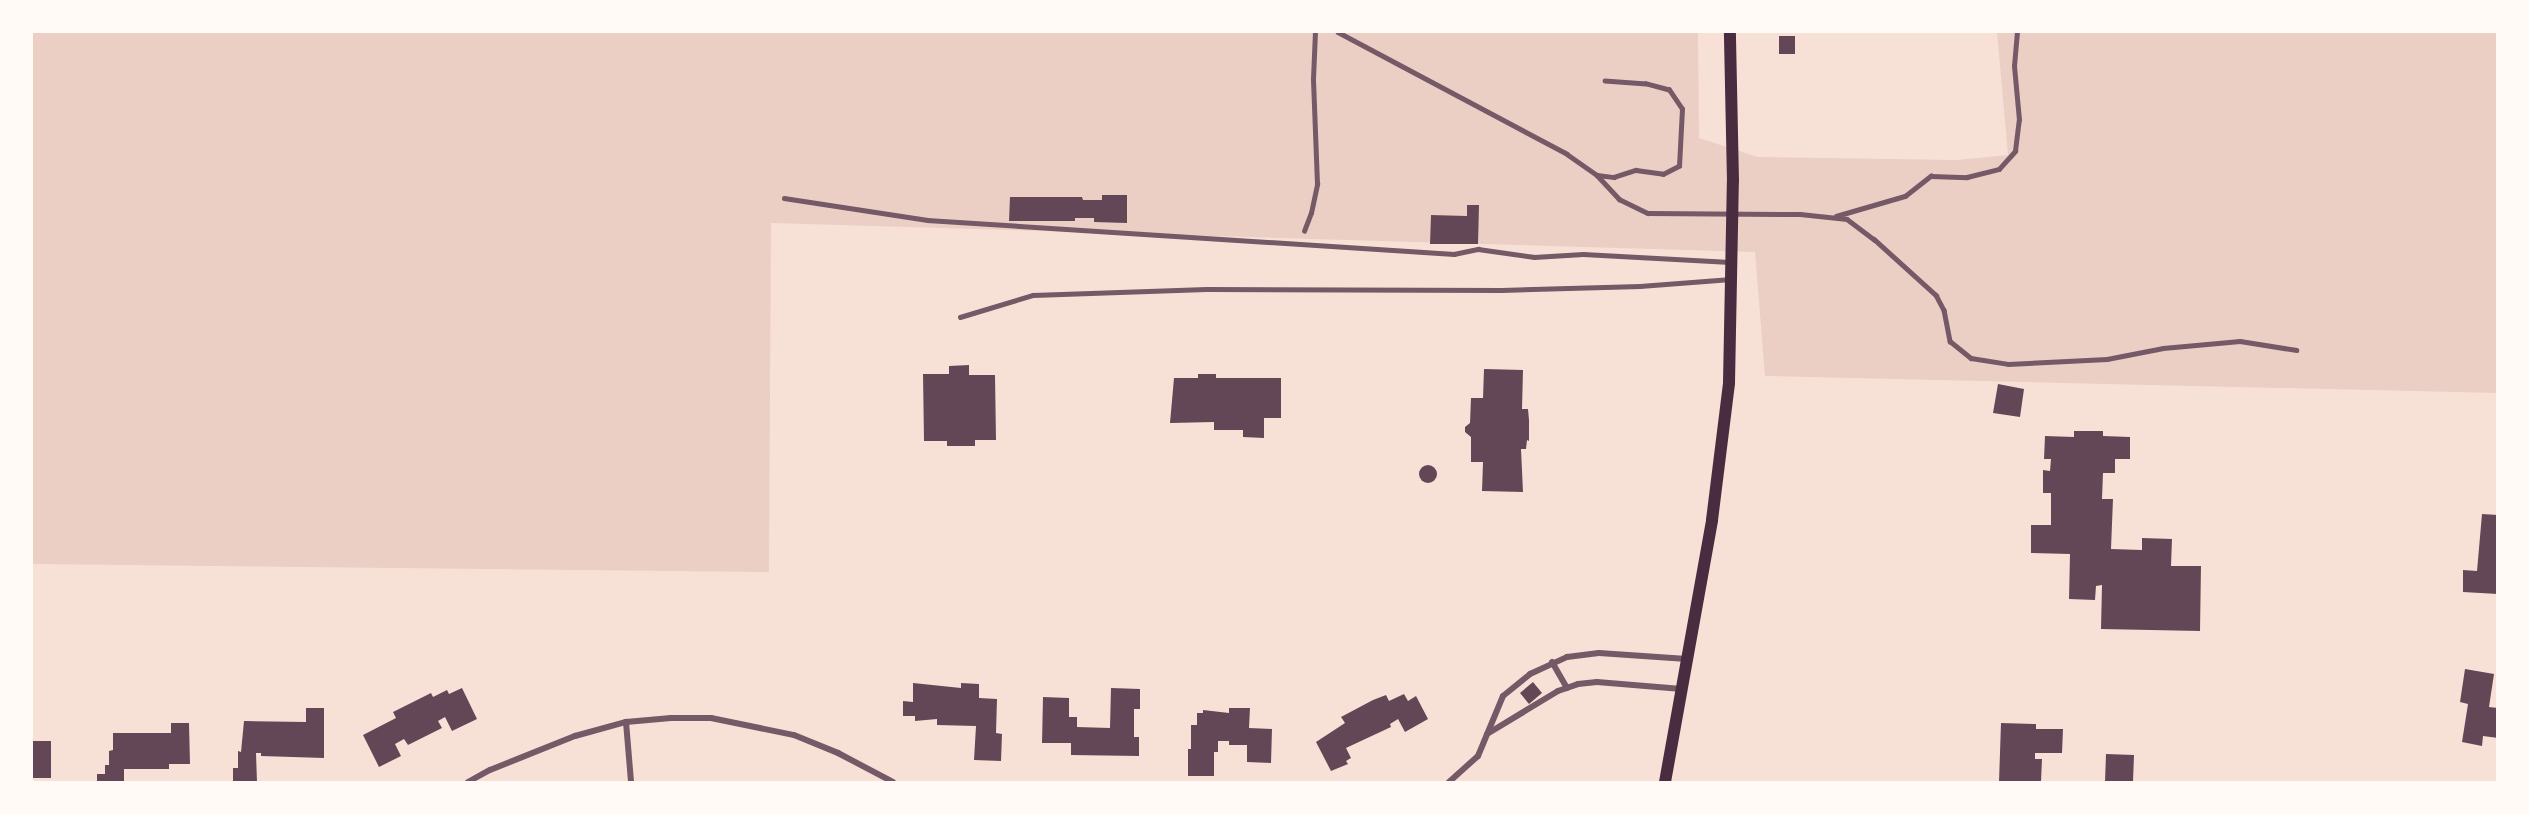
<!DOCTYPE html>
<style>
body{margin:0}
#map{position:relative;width:2529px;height:814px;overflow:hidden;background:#f7e1d7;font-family:"Varela Round",sans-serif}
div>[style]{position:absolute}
.green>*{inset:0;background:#ebcfc5}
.building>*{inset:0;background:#644757}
.round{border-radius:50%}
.service>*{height:4.5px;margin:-2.25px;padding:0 2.25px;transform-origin:2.25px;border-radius:2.25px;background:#755966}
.minor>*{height:6px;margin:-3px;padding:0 3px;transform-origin:3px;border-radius:3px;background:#755966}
.secondary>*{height:12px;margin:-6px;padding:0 6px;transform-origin:6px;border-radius:6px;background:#4a2c40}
span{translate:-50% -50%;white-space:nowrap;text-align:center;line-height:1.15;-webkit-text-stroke:6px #fffaf5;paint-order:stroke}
.frame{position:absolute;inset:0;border:33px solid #fffaf5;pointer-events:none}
</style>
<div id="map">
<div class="green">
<div style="clip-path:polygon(32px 32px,1698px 32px,1699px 138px,1758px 157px,1957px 160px,2008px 155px,1997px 32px,2497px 32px,2497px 393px,1765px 376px,1755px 252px,771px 223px,769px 572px,32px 564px)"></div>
</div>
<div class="building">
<div style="clip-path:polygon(1779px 36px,1795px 36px,1795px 54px,1779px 54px)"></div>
<div style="clip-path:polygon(1102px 195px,1127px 195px,1127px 223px,1094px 222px,1094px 218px,1075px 218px,1075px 221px,1009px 221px,1010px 197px,1082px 197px,1083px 200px,1102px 200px)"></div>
<div style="clip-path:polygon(1467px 205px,1479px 205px,1478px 244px,1430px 244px,1431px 215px,1467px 216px)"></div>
<div style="clip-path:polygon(969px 365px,969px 375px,995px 375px,996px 440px,975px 440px,975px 446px,947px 446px,947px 441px,924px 441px,923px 374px,949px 374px,949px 366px)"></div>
<div style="clip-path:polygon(1484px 369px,1523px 370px,1522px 409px,1528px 409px,1529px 420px,1529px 441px,1527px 440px,1526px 449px,1521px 449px,1523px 492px,1482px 491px,1483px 462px,1471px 462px,1471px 437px,1465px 432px,1465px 427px,1470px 423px,1471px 398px,1483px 398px)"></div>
<div style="clip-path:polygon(1198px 374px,1216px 374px,1216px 378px,1281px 378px,1281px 418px,1264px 418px,1264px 438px,1243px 437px,1243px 430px,1214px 430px,1214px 422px,1170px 423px,1174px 378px,1198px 378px)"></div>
<div style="clip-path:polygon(1998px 384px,2024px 389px,2020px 417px,1993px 413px)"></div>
<div style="clip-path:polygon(2074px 431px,2103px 431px,2103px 436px,2130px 437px,2130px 459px,2115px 459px,2115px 473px,2103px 473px,2102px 499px,2113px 499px,2111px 549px,2142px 550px,2142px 538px,2172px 539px,2171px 566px,2201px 566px,2200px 631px,2101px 629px,2102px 585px,2096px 586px,2095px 600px,2069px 599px,2070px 554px,2031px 553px,2031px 525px,2051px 525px,2051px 493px,2043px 493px,2043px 470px,2050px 471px,2051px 459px,2044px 459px,2045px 436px,2074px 437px)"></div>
<div class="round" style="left:1419px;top:465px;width:18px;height:18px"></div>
<div style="clip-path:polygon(2482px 514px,2498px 515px,2498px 594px,2463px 592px,2463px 570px,2477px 571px)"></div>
<div style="clip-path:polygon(2465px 669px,2494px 674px,2489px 707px,2498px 708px,2498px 738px,2483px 736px,2482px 746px,2462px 742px,2468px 704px,2460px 702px)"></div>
<div style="clip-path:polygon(1533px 682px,1542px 693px,1529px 704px,1520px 693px)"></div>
<div style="clip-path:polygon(913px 683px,961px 688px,961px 683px,979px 684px,979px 698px,997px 699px,996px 733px,1002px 734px,1001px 761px,974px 760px,976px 726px,937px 725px,937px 719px,915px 721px,915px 716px,903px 716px,903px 701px,913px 702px)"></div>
<div style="clip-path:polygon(462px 688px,477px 719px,452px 731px,445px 717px,438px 721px,442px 728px,408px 745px,404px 739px,395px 744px,401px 756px,379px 767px,363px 735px,396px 718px,393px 712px,431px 693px,433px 697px,447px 690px,449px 694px)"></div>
<div style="clip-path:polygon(1111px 688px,1140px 689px,1140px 709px,1134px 709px,1134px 737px,1139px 737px,1139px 756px,1071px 755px,1071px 743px,1042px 743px,1043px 697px,1069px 698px,1069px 717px,1077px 717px,1077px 727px,1110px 728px)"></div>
<div style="clip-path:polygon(1404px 694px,1408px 701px,1416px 696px,1428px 719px,1405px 732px,1398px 719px,1390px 724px,1391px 727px,1346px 748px,1351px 758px,1346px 761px,1348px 764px,1331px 771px,1316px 742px,1345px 723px,1341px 717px,1373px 700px,1386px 695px,1389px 701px)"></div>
<div style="clip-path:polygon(306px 708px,324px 708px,324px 758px,261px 756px,261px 753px,256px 753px,257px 782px,233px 782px,233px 768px,238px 768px,238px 751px,241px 752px,244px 721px,306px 722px)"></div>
<div style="clip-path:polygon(1229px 708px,1250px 708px,1249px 728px,1272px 729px,1271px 763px,1247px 762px,1247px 745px,1229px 745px,1229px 741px,1218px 741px,1218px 752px,1214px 752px,1214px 776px,1188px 776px,1188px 749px,1191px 749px,1191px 725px,1197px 725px,1197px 713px,1203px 713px,1203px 710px,1229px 713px)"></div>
<div style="clip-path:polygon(171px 723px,189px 723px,190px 764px,169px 764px,169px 769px,124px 769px,124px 782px,97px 782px,97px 774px,105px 774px,105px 765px,109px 765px,109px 751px,113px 750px,113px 733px,171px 733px)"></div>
<div style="clip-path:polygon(2001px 723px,2036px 724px,2036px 729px,2063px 729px,2062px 753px,2035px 753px,2035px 759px,2042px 759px,2041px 782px,1999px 782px)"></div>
<div style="clip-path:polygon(32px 741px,51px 741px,51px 778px,32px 778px)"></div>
<div style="clip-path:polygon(2106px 754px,2134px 755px,2133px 782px,2105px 782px)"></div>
</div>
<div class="service">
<div style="left:1338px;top:32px;width:259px;rotate:28deg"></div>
<div style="left:1567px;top:154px;width:37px;rotate:35deg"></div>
<div style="left:1597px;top:175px;width:17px;rotate:7deg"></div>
<div style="left:1614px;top:177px;width:23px;rotate:-18deg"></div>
<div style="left:1636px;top:170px;width:27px;rotate:8deg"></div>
<div style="left:1663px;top:174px;width:18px;rotate:-27deg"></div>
<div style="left:1679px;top:166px;width:57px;rotate:-87deg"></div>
<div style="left:1682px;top:109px;width:23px;rotate:-124deg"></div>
<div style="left:1669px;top:90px;width:24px;rotate:-165deg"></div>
<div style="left:1646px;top:84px;width:41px;rotate:-175.8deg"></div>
<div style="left:1597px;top:175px;width:33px;rotate:47deg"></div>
<div style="left:1619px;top:199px;width:32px;rotate:26deg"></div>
<div style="left:1648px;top:213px;width:152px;rotate:0.4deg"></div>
<div style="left:1800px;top:214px;width:47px;rotate:6.1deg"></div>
<div style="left:1847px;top:219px;width:34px;rotate:37deg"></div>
<div style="left:1874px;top:239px;width:84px;rotate:42.1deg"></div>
<div style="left:1936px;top:295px;width:17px;rotate:62deg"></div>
<div style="left:1944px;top:310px;width:32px;rotate:79deg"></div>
<div style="left:1950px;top:341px;width:27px;rotate:39deg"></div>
<div style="left:1971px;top:358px;width:37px;rotate:9deg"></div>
<div style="left:2008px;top:364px;width:99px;rotate:-2.9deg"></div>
<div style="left:2107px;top:359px;width:57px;rotate:-11.1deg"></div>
<div style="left:2163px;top:348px;width:77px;rotate:-5.2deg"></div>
<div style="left:2240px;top:341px;width:57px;rotate:9.1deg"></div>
<div style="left:784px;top:198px;width:145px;rotate:8.7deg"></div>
<div style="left:927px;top:220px;width:528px;rotate:3.69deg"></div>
<div style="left:1454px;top:254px;width:25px;rotate:-12deg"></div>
<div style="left:1478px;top:249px;width:57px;rotate:8.1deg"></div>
<div style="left:1534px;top:257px;width:49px;rotate:-3.5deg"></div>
<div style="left:1583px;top:254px;width:147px;rotate:3.1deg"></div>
<div style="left:1836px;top:216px;width:72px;rotate:-16.2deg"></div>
<div style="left:1905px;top:196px;width:33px;rotate:-38deg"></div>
<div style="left:1931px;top:176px;width:36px;rotate:2deg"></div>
<div style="left:1967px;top:177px;width:33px;rotate:-14deg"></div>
<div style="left:1999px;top:169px;width:24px;rotate:-48deg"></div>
<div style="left:2015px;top:151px;width:31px;rotate:-83deg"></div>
<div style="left:2019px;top:120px;width:54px;rotate:-95.3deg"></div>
<div style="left:2014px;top:66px;width:34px;rotate:-85deg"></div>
<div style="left:1304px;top:231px;width:19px;rotate:-69deg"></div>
<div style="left:1311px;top:213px;width:30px;rotate:-78deg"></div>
<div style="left:1317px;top:184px;width:105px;rotate:-92.2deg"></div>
<div style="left:1313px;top:79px;width:47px;rotate:-87.6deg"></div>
<div style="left:960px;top:317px;width:76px;rotate:-16.8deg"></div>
<div style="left:1033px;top:295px;width:173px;rotate:-2deg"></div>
<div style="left:1206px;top:289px;width:296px;rotate:0.2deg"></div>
<div style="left:1502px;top:290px;width:138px;rotate:-1.7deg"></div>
<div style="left:1640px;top:286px;width:91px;rotate:-4.4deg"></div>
</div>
<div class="minor">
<div style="left:1552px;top:662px;width:30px;rotate:60deg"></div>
<div style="left:626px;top:722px;width:60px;rotate:85.2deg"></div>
<div style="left:1487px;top:734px;width:83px;rotate:-31.2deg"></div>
<div style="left:1558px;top:691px;width:21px;rotate:-19deg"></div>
<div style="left:1578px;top:684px;width:19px;rotate:-6deg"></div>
<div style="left:1597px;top:682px;width:85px;rotate:4.7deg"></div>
<div style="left:468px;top:782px;width:25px;rotate:-29deg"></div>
<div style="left:490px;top:770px;width:92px;rotate:-21.8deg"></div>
<div style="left:575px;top:736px;width:53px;rotate:-15.4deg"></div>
<div style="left:626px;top:722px;width:45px;rotate:-5.1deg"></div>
<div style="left:671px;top:718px;width:40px"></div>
<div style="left:711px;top:718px;width:85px;rotate:11.6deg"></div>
<div style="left:794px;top:735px;width:48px;rotate:22.2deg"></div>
<div style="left:838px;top:753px;width:62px;rotate:27.8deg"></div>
<div style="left:1449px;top:782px;width:39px;rotate:-42deg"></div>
<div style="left:1478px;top:756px;width:65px;rotate:-67.4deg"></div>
<div style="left:1503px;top:696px;width:35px;rotate:-39deg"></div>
<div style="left:1530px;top:674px;width:41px;rotate:-24.7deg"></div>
<div style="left:1567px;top:657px;width:32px;rotate:-7deg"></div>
<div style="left:1599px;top:653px;width:88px;rotate:3.9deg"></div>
</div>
<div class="secondary">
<div style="left:1665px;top:782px;width:266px;rotate:-79.8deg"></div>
<div style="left:1712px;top:520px;width:138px;rotate:-82.9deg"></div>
<div style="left:1729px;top:383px;width:202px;rotate:-88.9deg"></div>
<div style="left:1733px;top:181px;width:149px;rotate:-91.2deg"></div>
</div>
<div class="frame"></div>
</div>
